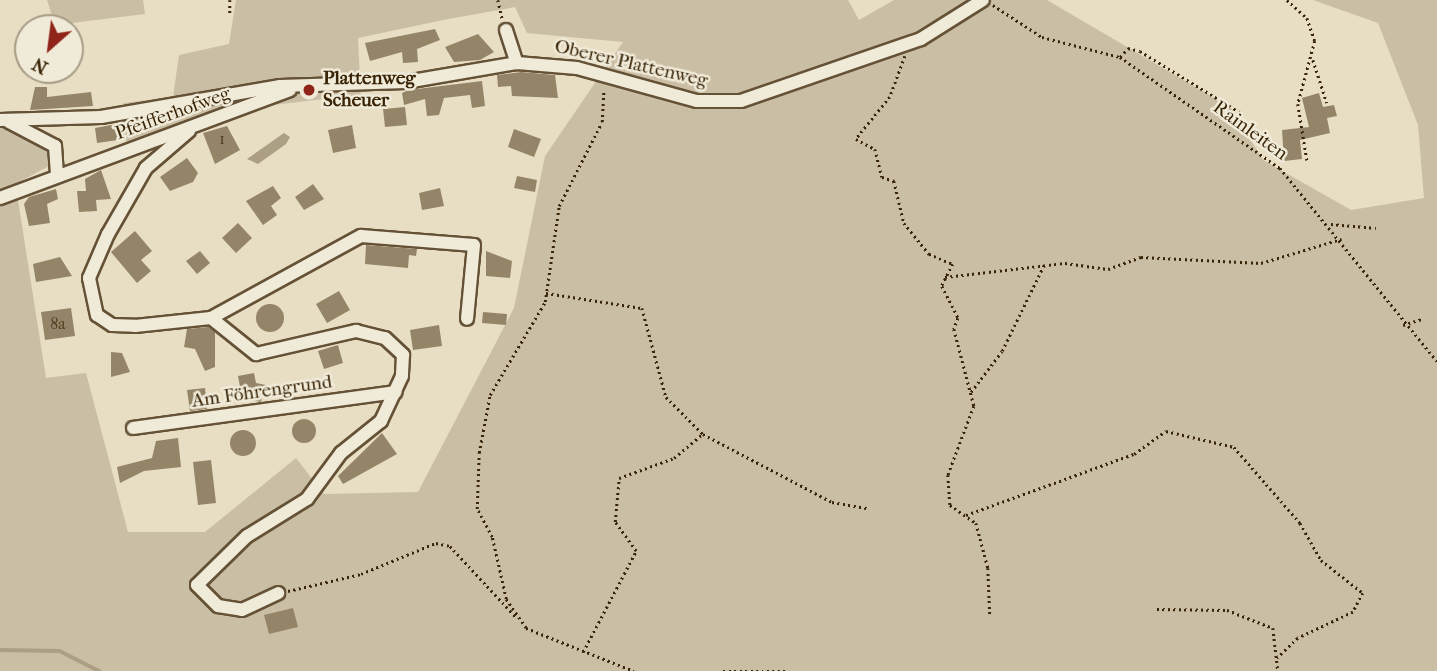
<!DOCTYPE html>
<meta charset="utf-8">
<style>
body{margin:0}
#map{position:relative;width:1437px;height:671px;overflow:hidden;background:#e8dec4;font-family:"IM FELL French Canon",serif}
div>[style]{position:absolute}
.green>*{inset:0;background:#cabea4}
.water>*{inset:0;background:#ac9f83}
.stream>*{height:3.5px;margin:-1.75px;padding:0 1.75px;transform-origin:1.75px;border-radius:1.75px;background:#ac9f83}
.building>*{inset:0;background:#948569}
.round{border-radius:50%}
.path>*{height:2.5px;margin-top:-1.25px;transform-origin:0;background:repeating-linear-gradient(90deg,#392406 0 2px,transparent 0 5.5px)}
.roads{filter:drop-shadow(2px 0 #655236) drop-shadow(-2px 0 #655236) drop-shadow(0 2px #655236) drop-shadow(0 -2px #655236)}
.minor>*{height:12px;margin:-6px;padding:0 6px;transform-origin:6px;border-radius:6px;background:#f0ead9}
.dots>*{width:19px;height:19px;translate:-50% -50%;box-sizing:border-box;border:4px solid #f0ead9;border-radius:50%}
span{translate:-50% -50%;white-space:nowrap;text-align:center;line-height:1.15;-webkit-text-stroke:5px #f0ead9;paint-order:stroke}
.number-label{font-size:16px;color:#503c1f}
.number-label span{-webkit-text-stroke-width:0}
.street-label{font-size:19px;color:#392406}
.poi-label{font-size:19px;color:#392406;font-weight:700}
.left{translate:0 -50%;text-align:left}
.north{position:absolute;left:14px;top:14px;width:70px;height:70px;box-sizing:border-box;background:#f0ead9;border:2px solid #a79b85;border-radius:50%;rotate:208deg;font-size:19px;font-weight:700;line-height:28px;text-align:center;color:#392406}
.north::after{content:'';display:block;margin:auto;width:24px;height:32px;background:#8f2418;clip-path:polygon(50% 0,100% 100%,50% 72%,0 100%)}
</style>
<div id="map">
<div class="green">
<div style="clip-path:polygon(47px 0,143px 0,145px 14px,55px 25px)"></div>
<div style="clip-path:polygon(236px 0,848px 0,859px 20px,894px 0,1047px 0,1231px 108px,1263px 160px,1351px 210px,1424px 198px,1418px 125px,1378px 23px,1313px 0,1437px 0,1437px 671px,0 671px,0 203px,17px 194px,46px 378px,86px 373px,128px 532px,205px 532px,296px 458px,324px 494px,418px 492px,514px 308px,545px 156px,623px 42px,527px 33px,515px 7px,443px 20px,358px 38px,361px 102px,323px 99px,214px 112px,126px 142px,123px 103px,173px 97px,179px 55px,229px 44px)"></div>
<div style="clip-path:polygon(0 126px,26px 134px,52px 157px,51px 165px,0 192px)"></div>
</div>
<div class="water">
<div style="clip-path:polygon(284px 133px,290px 137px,286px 144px,258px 164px,247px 159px)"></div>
</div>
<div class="stream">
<div style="left:0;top:650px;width:60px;rotate:1deg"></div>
<div style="left:60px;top:651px;width:44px;rotate:27.1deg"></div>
</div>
<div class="building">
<div style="clip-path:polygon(435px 29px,440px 40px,417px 49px,418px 62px,403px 63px,402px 52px,370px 61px,365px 43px)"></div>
<div style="clip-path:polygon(478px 34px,494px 52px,480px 60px,454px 62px,445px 47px)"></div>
<div style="clip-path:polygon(521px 72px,555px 75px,558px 98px,512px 96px,511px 86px,498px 87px,497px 75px)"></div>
<div style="clip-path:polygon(482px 81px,485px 106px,472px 108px,470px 95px,444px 98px,439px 115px,427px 116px,425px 99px,404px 105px,402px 93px,409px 90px)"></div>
<div style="clip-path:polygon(35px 87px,47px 87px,47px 97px,91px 92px,93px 106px,30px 110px)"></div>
<div style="clip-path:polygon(1319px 93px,1323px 107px,1334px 105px,1337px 116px,1327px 118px,1330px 133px,1300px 140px,1302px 159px,1284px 161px,1282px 130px,1309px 127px,1302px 98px)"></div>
<div style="clip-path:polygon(405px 107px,407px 125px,385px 127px,383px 109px)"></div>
<div style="clip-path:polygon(122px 123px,125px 139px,97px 143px,95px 128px)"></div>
<div style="clip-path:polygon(352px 125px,356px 148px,333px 153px,328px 130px)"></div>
<div style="clip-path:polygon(227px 126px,240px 150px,215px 164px,203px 133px)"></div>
<div style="clip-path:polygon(514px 129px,541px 139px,534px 157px,508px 147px)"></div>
<div style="clip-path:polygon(187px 158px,198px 173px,193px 182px,170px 191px,160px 177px)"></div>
<div style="clip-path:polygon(101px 170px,111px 199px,96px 200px,97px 211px,79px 212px,77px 191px,86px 191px,85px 179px)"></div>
<div style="clip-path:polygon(517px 176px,537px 180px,535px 192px,514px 188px)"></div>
<div style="clip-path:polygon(313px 184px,324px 199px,304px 210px,295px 197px)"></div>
<div style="clip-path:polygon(273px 186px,281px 198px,271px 206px,277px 215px,263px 225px,246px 201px)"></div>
<div style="clip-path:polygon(440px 188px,444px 206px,422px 210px,419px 193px)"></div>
<div style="clip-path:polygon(56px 189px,58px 199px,47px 204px,50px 223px,29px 226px,24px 204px,29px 197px)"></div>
<div style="clip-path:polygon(238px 223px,252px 238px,236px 253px,222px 238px)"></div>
<div style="clip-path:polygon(135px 231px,152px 251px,141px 260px,151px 271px,137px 283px,111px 252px)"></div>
<div style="clip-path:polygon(366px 245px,417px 249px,416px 256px,409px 255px,408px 268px,365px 264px)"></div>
<div style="clip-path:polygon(200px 251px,210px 263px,197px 274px,186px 261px)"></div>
<div style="clip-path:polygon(486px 251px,512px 261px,510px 278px,486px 276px)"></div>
<div style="clip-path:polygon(60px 257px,72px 276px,36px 282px,33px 264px)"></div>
<div style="clip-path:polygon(339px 291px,350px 310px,327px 323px,316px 304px)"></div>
<div class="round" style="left:256px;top:304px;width:28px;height:28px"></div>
<div style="clip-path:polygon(71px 308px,75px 336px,45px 340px,41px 312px)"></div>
<div style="clip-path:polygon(483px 312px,507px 314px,506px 325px,482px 323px)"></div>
<div style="clip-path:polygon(439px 325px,442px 346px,413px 350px,410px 330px)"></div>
<div style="clip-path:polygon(208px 327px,215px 332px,215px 367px,205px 371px,195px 349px,184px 347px,187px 329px)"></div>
<div style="clip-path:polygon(338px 345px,343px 363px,324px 369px,318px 351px)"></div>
<div style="clip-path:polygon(111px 352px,122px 353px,130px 372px,111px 377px)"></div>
<div style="clip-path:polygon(254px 373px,256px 383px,266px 385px,261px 402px,242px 398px,238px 376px)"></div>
<div style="clip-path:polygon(205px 388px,207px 409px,190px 411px,187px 390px)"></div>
<div class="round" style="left:292px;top:419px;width:24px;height:24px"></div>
<div class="round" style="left:230px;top:430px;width:26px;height:26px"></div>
<div style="clip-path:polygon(382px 433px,397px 454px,343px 484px,338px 476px)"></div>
<div style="clip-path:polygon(178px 438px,181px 467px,144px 471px,120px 483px,117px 467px,152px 458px,156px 441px)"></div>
<div style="clip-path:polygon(211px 460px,216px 503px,198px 505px,193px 462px)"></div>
<div style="clip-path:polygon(293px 608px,298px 627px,269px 634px,264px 615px)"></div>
</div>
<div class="path">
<div style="left:230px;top:0;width:13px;rotate:90deg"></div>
<div style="left:498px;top:0;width:22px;rotate:77deg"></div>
<div style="left:1287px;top:0;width:27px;rotate:42deg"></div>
<div style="left:1307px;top:18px;width:24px;rotate:71deg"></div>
<div style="left:1315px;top:41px;width:65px;rotate:105.1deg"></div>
<div style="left:1298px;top:104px;width:57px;rotate:80.9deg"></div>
<div style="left:993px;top:5px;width:59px;rotate:33.1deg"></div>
<div style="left:1042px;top:37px;width:81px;rotate:14.4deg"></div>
<div style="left:1120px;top:57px;width:195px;rotate:34.8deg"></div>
<div style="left:1280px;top:168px;width:249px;rotate:50.9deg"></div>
<div style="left:905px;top:56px;width:44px;rotate:110.1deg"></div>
<div style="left:890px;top:97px;width:54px;rotate:129deg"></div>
<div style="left:856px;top:139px;width:21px;rotate:28deg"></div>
<div style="left:875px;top:149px;width:29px;rotate:76deg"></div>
<div style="left:882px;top:177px;width:13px;rotate:18deg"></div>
<div style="left:894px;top:181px;width:43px;rotate:76.6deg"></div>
<div style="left:904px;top:223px;width:40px;rotate:51deg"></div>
<div style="left:929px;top:254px;width:26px;rotate:23deg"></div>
<div style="left:953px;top:264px;width:25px;rotate:117deg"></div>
<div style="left:942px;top:286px;width:36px;rotate:63deg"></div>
<div style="left:958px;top:318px;width:12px;rotate:110deg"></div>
<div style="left:954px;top:329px;width:80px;rotate:75.4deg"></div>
<div style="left:974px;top:406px;width:74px;rotate:110.6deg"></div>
<div style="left:948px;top:475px;width:30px;rotate:86deg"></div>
<div style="left:950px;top:505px;width:32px;rotate:35deg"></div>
<div style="left:976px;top:523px;width:47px;rotate:75.1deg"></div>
<div style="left:988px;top:568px;width:48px;rotate:87.6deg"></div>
<div style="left:1120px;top:57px;width:12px;rotate:-48deg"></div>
<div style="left:1128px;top:48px;width:12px;rotate:14deg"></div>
<div style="left:1140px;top:51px;width:121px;rotate:31.5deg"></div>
<div style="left:1313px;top:60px;width:45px;rotate:72deg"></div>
<div style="left:1331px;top:224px;width:45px;rotate:5.1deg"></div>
<div style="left:945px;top:277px;width:121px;rotate:-6.7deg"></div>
<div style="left:1065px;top:263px;width:43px;rotate:7.9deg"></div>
<div style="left:1108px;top:269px;width:35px;rotate:-20deg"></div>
<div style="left:1141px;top:257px;width:120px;rotate:2.9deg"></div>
<div style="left:1261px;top:263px;width:84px;rotate:-16.7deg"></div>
<div style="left:546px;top:293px;width:97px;rotate:8.9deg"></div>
<div style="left:642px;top:308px;width:92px;rotate:74.9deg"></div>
<div style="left:666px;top:397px;width:52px;rotate:45deg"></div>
<div style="left:703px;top:434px;width:146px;rotate:27.8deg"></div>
<div style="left:832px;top:502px;width:36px;rotate:10deg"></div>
<div style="left:1403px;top:325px;width:19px;rotate:-18deg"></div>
<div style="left:971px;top:392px;width:51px;rotate:-52.9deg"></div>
<div style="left:1002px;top:351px;width:96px;rotate:-64deg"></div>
<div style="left:966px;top:515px;width:179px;rotate:-20deg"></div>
<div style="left:1134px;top:454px;width:39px;rotate:-36deg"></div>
<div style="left:1166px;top:431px;width:70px;rotate:13.2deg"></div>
<div style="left:1234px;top:447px;width:101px;rotate:49deg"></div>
<div style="left:1300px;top:523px;width:43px;rotate:60.4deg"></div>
<div style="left:1321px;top:560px;width:53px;rotate:38.2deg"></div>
<div style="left:1363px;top:593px;width:21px;rotate:118deg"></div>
<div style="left:1353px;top:612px;width:61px;rotate:154.7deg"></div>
<div style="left:1298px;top:638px;width:29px;rotate:136deg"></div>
<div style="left:288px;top:591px;width:75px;rotate:-13.1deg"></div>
<div style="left:361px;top:574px;width:81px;rotate:-22.5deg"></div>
<div style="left:436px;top:543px;width:14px;rotate:12deg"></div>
<div style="left:450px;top:546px;width:98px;rotate:47.1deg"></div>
<div style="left:1157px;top:609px;width:70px;rotate:0.8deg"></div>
<div style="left:1227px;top:610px;width:49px;rotate:21.4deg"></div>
<div style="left:1273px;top:628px;width:43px;rotate:83.4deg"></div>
<div style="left:526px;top:628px;width:35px;rotate:-125deg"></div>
<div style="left:506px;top:599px;width:64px;rotate:-102.7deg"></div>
<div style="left:492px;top:537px;width:32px;rotate:-118deg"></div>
<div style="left:477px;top:509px;width:56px;rotate:-88deg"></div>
<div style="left:479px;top:453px;width:59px;rotate:-79.3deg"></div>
<div style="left:490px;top:395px;width:108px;rotate:-59.4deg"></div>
<div style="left:545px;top:302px;width:97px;rotate:-81.7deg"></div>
<div style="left:559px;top:206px;width:94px;rotate:-62.9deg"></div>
<div style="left:602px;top:122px;width:33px;rotate:-87deg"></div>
<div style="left:526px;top:628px;width:116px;rotate:21.7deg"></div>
<div style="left:583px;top:652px;width:114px;rotate:-62.3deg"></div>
<div style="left:636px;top:551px;width:36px;rotate:-126deg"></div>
<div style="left:615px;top:522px;width:44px;rotate:-84.8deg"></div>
<div style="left:619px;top:478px;width:59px;rotate:-20deg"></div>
<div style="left:674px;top:458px;width:38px;rotate:-40deg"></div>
<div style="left:723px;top:671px;width:65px"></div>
</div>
<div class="roads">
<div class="minor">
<div style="left:506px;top:30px;width:35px;rotate:72deg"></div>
<div style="left:0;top:120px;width:101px;rotate:-1.7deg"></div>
<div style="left:101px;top:117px;width:182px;rotate:-9.8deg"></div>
<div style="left:280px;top:86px;width:126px;rotate:-1.8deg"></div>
<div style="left:406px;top:82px;width:113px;rotate:-9.7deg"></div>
<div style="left:517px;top:63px;width:60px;rotate:4.8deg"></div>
<div style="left:577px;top:68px;width:124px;rotate:15.4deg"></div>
<div style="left:697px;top:101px;width:44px"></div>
<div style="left:741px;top:101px;width:190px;rotate:-19deg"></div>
<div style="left:921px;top:39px;width:73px;rotate:-32.2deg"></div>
<div style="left:9px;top:122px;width:52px;rotate:27.6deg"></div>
<div style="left:55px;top:146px;width:27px;rotate:86deg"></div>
<div style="left:189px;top:131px;width:57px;rotate:139.3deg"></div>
<div style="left:146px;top:168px;width:76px;rotate:119.9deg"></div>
<div style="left:108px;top:234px;width:48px;rotate:113.4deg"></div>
<div style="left:89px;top:278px;width:38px;rotate:78deg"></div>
<div style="left:97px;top:315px;width:18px;rotate:34deg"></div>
<div style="left:112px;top:325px;width:23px;rotate:2deg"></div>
<div style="left:135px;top:326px;width:76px;rotate:-6deg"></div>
<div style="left:211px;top:318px;width:58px;rotate:38.7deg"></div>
<div style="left:256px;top:354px;width:103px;rotate:-13deg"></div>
<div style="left:356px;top:331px;width:30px;rotate:14deg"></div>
<div style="left:385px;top:338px;width:25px;rotate:43deg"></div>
<div style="left:403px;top:355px;width:21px;rotate:93deg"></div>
<div style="left:402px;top:376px;width:50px;rotate:115deg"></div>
<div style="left:381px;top:421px;width:51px;rotate:141.3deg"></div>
<div style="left:341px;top:453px;width:57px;rotate:126.5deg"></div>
<div style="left:307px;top:499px;width:70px;rotate:148.3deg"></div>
<div style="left:247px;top:536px;width:70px;rotate:135.6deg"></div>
<div style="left:197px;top:585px;width:30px;rotate:45deg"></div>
<div style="left:218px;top:606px;width:24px;rotate:9deg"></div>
<div style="left:242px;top:610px;width:40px;rotate:-25deg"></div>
<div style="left:0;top:198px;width:309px;rotate:-20.4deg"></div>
<div style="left:211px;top:318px;width:171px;rotate:-28.7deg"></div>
<div style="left:361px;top:236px;width:113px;rotate:4.6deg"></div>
<div style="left:474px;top:245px;width:74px;rotate:95.4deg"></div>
<div style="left:133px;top:428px;width:265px;rotate:-7.8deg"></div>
</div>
</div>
<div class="dots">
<div style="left:309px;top:90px;background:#8f2418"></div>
</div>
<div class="number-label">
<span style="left:222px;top:139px">1</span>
<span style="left:58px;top:324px">8a</span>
</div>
<div class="street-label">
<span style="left:631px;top:64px;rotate:13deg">Oberer Plattenweg</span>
<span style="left:173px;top:114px;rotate:-20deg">Pfeifferhofweg</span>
<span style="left:1250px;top:131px;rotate:36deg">Rainleiten</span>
<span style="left:262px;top:392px;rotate:-8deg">Am Föhrengrund</span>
</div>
<div class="poi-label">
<span class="left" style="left:323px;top:90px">Plattenweg<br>Scheuer</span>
</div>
<div class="north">N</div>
</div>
